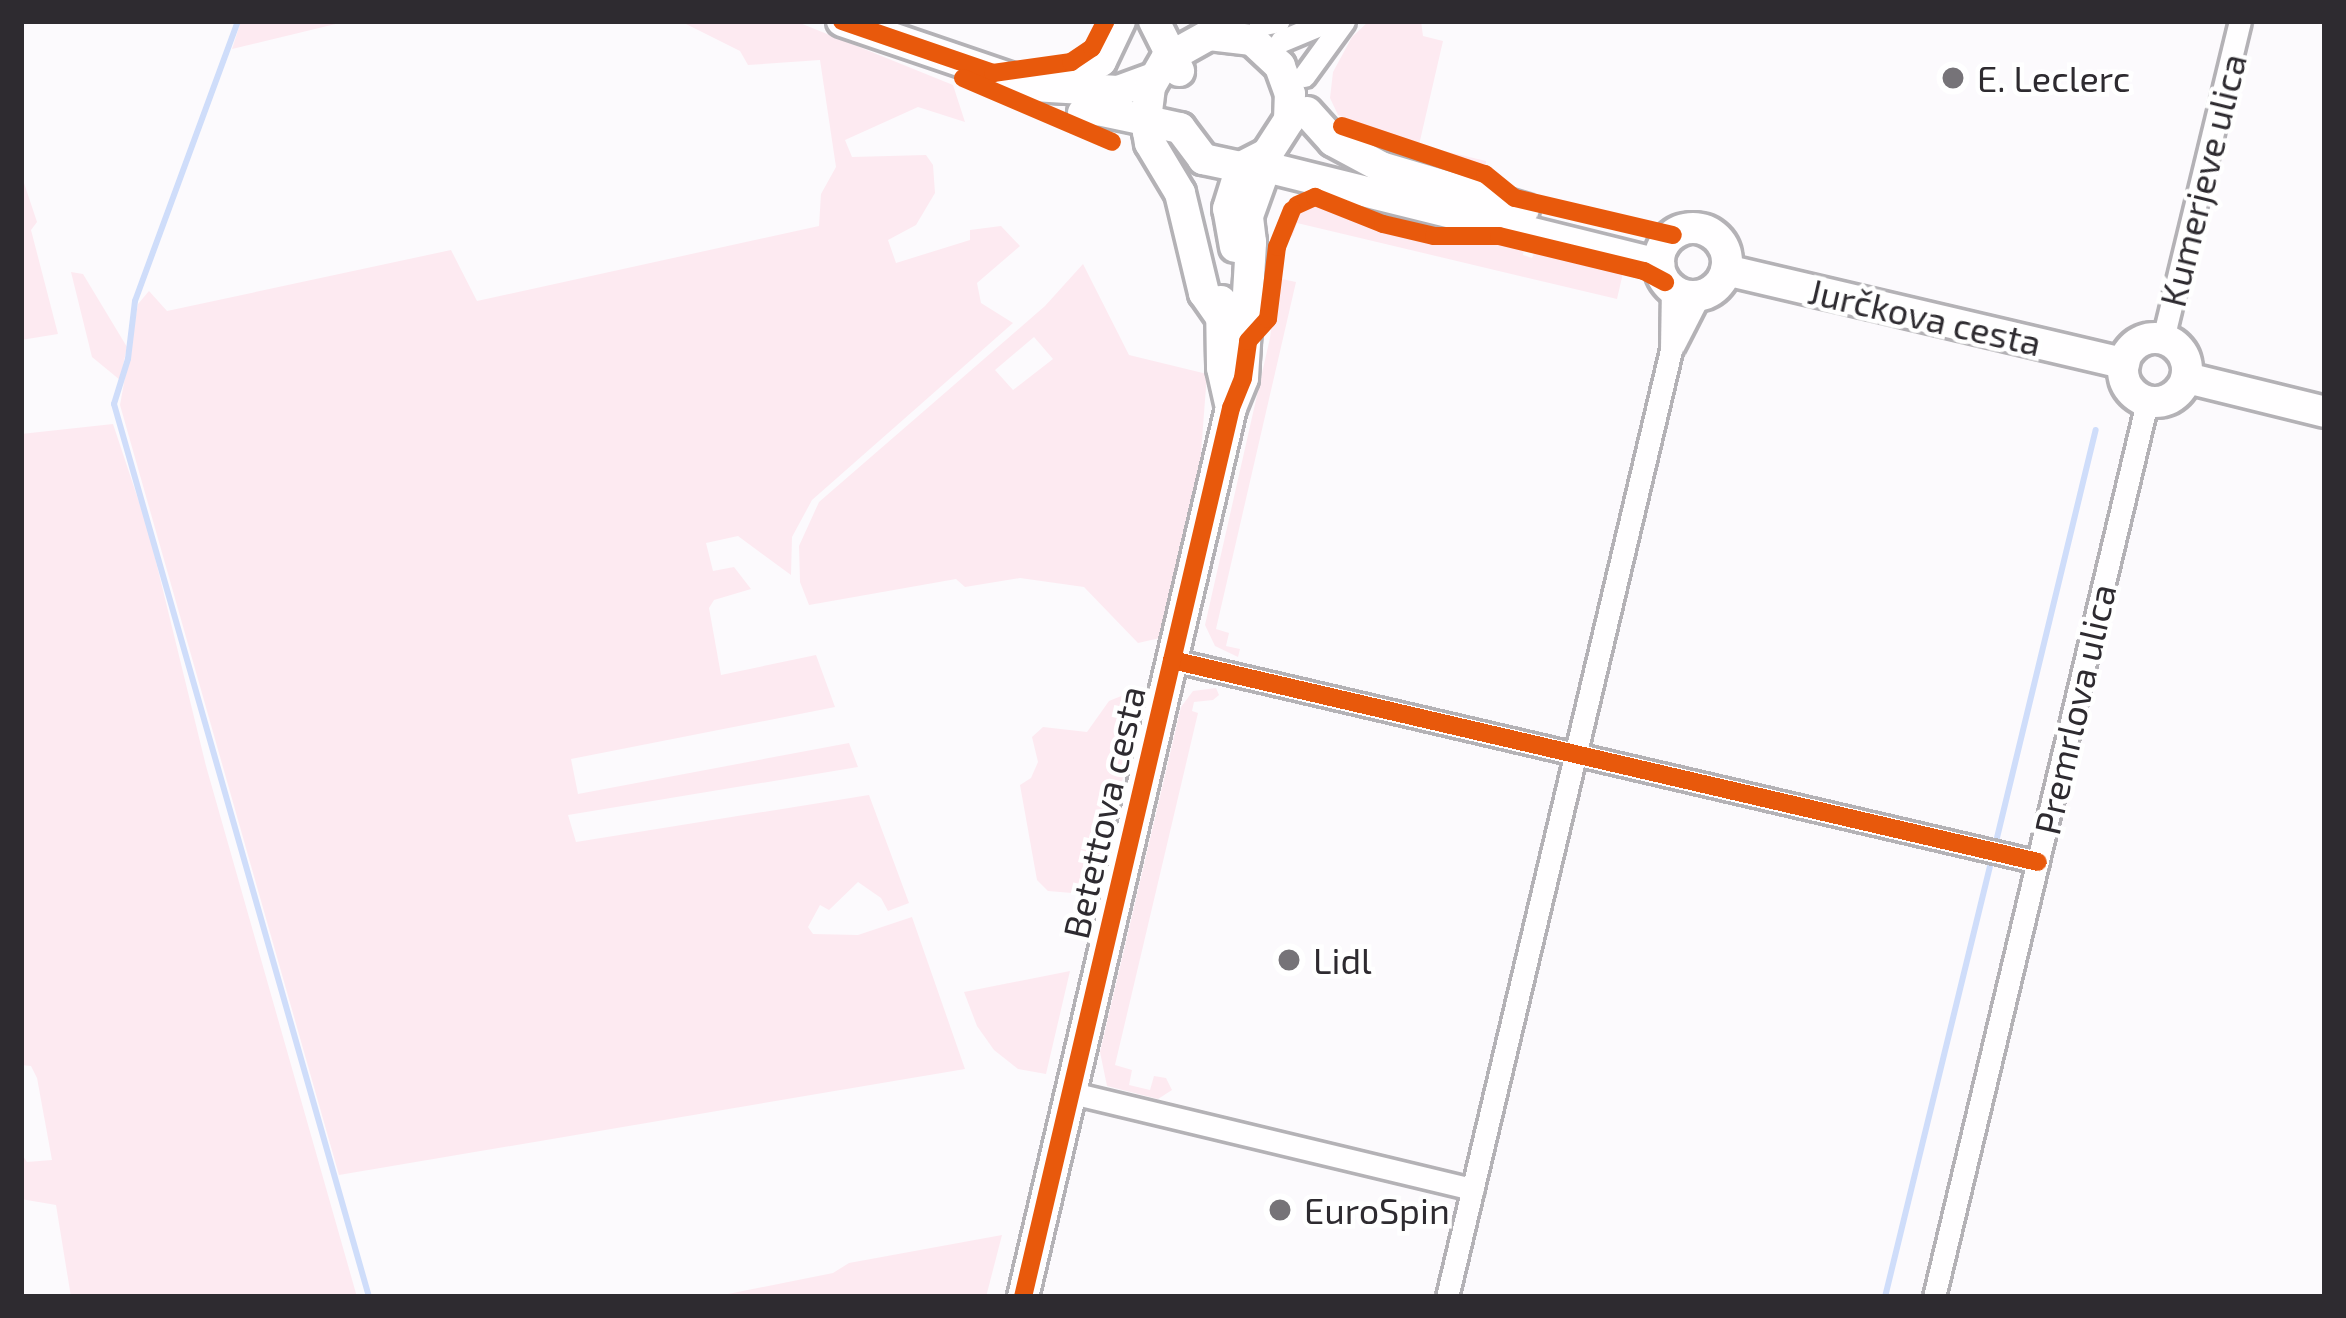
<!DOCTYPE html>
<meta charset="utf-8">
<style>
body{margin:0}
#map{position:relative;width:2346px;height:1318px;overflow:hidden;background:#fcfafd;font-family:"Exo 2",sans-serif}
div>[style]{position:absolute}
.green>*{inset:0;background:#fdeaf1}
.stream>*{height:6px;margin:-3px;padding:0 3px;transform-origin:3px;border-radius:3px;background:#cfddfa}
.roads{filter:drop-shadow(3px 0 #b4b2b6) drop-shadow(-3px 0 #b4b2b6) drop-shadow(0 3px #b4b2b6) drop-shadow(0 -3px #b4b2b6)}
.street>*{height:21px;margin:-10.5px;padding:0 10.5px;transform-origin:10.5px;border-radius:10.5px;background:#fffeff}
.secondary>*{height:30px;margin:-15px;padding:0 15px;transform-origin:15px;border-radius:15px;background:#fffeff}
.secondary>.ring{margin:-15px;padding:0;box-sizing:content-box;background:none;border:30px solid #fffeff;border-radius:50%}
.cycleway>*{height:18px;margin:-9px;padding:0 9px;transform-origin:9px;border-radius:9px;background:#e8590c}
.dots>*{width:33px;height:33px;translate:-50% -50%;box-sizing:border-box;border:6px solid #fff;border-radius:50%}
span{translate:-50% -50%;white-space:nowrap;text-align:center;line-height:1.15;-webkit-text-stroke:9px #fff;paint-order:stroke}
.poi-label{font-size:36px;color:#2e2b30}
.left{translate:0 -50%;text-align:left}
.street-label{font-size:36px;color:#2e2b30}
.frame{position:absolute;inset:0;border:24px solid #2e2b30;pointer-events:none}
</style>
<div id="map">
<div class="green">
<div style="clip-path:polygon(241px 21px,348px 21px,232px 49px)"></div>
<div style="clip-path:polygon(680px 21px,795px 21px,953px 85px,965px 122px,918px 107px,845px 140px,852px 157px,926px 155px,933px 165px,935px 193px,916px 225px,888px 240px,896px 263px,970px 240px,970px 230px,1001px 226px,1020px 246px,977px 283px,981px 303px,1013px 323px,812px 500px,792px 537px,791px 575px,738px 536px,706px 543px,713px 571px,734px 567px,751px 589px,714px 600px,709px 608px,721px 675px,816px 655px,835px 707px,571px 759px,578px 794px,849px 743px,858px 767px,568px 815px,576px 842px,869px 795px,909px 903px,888px 911px,881px 898px,858px 882px,829px 910px,820px 905px,808px 927px,813px 934px,858px 935px,912px 917px,965px 1069px,339px 1175px,120px 405px,138px 304px,149px 291px,167px 311px,451px 250px,477px 301px,819px 226px,821px 194px,836px 167px,820px 60px,748px 65px,740px 51px)"></div>
<div style="clip-path:polygon(1369px 21px,1421px 21px,1423px 36px,1443px 41px,1419px 145px,1486px 161px,1486px 167px,1419px 147px,1338px 115px,1330px 98px,1333px 72px,1352px 37px)"></div>
<div style="clip-path:polygon(21px 174px,37px 222px,31px 230px,58px 334px,21px 340px)"></div>
<div style="clip-path:polygon(1312px 205px,1431px 242px,1495px 242px,1524px 249px,1523px 255px,1532px 258px,1535px 251px,1623px 273px,1617px 299px,1297px 223px,1292px 237px,1287px 229px,1293px 217px)"></div>
<div style="clip-path:polygon(evenodd,1083px 264px,1129px 355px,1207px 374px,1200px 466px,1160px 638px,1138px 643px,1084px 587px,1020px 578px,965px 587px,956px 579px,809px 605px,800px 582px,799px 546px,819px 502px,1045px 306px,1083px 264px,1034px 337px,1053px 359px,1013px 390px,995px 370px,1034px 337px)"></div>
<div style="clip-path:polygon(71px 272px,83px 274px,127px 347px,120px 380px,92px 357px)"></div>
<div style="clip-path:polygon(1277px 278px,1296px 282px,1216px 629px,1229px 633px,1226px 646px,1240px 649px,1238px 657px,1215px 646px,1205px 625px,1270px 338px)"></div>
<div style="clip-path:polygon(113px 424px,148px 529px,206px 766px,357px 1297px,71px 1297px,56px 1205px,21px 1199px,21px 1153px,27px 1162px,52px 1160px,37px 1078px,31px 1066px,21px 1065px,21px 434px)"></div>
<div style="clip-path:polygon(1141px 688px,1101px 885px,1072px 893px,1048px 891px,1037px 880px,1020px 785px,1031px 778px,1038px 762px,1032px 737px,1043px 727px,1087px 732px,1109px 701px)"></div>
<div style="clip-path:polygon(1216px 688px,1219px 695px,1213px 700px,1194px 702px,1192px 711px,1198px 713px,1115px 1065px,1132px 1070px,1129px 1085px,1150px 1090px,1154px 1076px,1166px 1078px,1172px 1090px,1158px 1099px,1107px 1086px,1100px 1052px,1181px 707px,1193px 691px)"></div>
<div style="clip-path:polygon(1070px 971px,1046px 1074px,1018px 1069px,994px 1050px,977px 1026px,964px 992px)"></div>
<div style="clip-path:polygon(1002px 1235px,986px 1297px,713px 1297px,833px 1273px,849px 1263px)"></div>
</div>
<div class="stream">
<div style="left:238px;top:21px;width:298px;rotate:110.2deg"></div>
<div style="left:135px;top:301px;width:58px;rotate:96.9deg"></div>
<div style="left:128px;top:359px;width:47px;rotate:107.3deg"></div>
<div style="left:114px;top:404px;width:929px;rotate:74.06deg"></div>
<div style="left:1995px;top:846px;width:428px;rotate:-76.4deg"></div>
<div style="left:1885px;top:1297px;width:451px;rotate:-76.3deg"></div>
</div>
<div class="roads">
<div class="street">
<div style="left:1260px;top:25px;width:19px;rotate:-12deg"></div>
<div style="left:1281px;top:41px;width:52px;rotate:-22.6deg"></div>
<div style="left:1304px;top:76px;width:68px;rotate:-54deg"></div>
<div style="left:2163px;top:339px;width:327px;rotate:-76.4deg"></div>
<div style="left:1674px;top:345px;width:55px;rotate:-63deg"></div>
<div style="left:1172px;top:660px;width:889px;rotate:13.13deg"></div>
<div style="left:1072px;top:1093px;width:412px;rotate:13.5deg"></div>
<div style="left:1447px;top:1297px;width:973px;rotate:-76.69deg"></div>
<div style="left:1671px;top:350px;width:61px;rotate:-89.1deg"></div>
<div style="left:1934px;top:1297px;width:920px;rotate:-76.61deg"></div>
</div>
<div class="secondary">
<div style="left:842px;top:21px;width:202px;rotate:18.8deg"></div>
<div style="left:1033px;top:86px;width:85px;rotate:3.4deg"></div>
<div style="left:1118px;top:91px;width:37px;rotate:-20deg"></div>
<div style="left:1154px;top:21px;width:56px;rotate:63.4deg"></div>
<div style="left:1062px;top:84px;width:45px;rotate:-30.5deg"></div>
<div style="left:1101px;top:61px;width:44px;rotate:-64.6deg"></div>
<div style="left:1307px;top:112px;width:39px;rotate:48deg"></div>
<div style="left:1333px;top:141px;width:55px;rotate:28.4deg"></div>
<div style="left:1381px;top:167px;width:149px;rotate:16.4deg"></div>
<div style="left:1083px;top:113px;width:15px;rotate:-11deg"></div>
<div style="left:1098px;top:110px;width:40px;rotate:12deg"></div>
<div style="left:1137px;top:118px;width:10px;rotate:17deg"></div>
<div style="left:1147px;top:121px;width:34px;rotate:12deg"></div>
<div style="left:1180px;top:128px;width:39px;rotate:53deg"></div>
<div style="left:1203px;top:159px;width:39px;rotate:12deg"></div>
<div style="left:1241px;top:167px;width:29px;rotate:-27deg"></div>
<div style="left:1267px;top:154px;width:40px;rotate:-57.1deg"></div>
<div style="left:1289px;top:120px;width:26px;rotate:-88deg"></div>
<div style="left:1290px;top:94px;width:30px;rotate:-110deg"></div>
<div style="left:1280px;top:66px;width:38px;rotate:-137deg"></div>
<div style="left:1252px;top:40px;width:43px;rotate:-173.4deg"></div>
<div style="left:1209px;top:35px;width:49px;rotate:150.8deg"></div>
<div style="left:1166px;top:59px;width:32px;rotate:120deg"></div>
<div style="left:1150px;top:87px;width:23px;rotate:97deg"></div>
<div style="left:1147px;top:110px;width:11px;rotate:90deg"></div>
<div style="left:1147px;top:121px;width:11px;rotate:85deg"></div>
<div style="left:1148px;top:132px;width:11px;rotate:80deg"></div>
<div style="left:1150px;top:143px;width:58px;rotate:59deg"></div>
<div style="left:1180px;top:193px;width:103px;rotate:76.5deg"></div>
<div style="left:1204px;top:293px;width:32px;rotate:55deg"></div>
<div style="left:1274px;top:169px;width:397px;rotate:13.9deg"></div>
<div class="ring" style="left:1659px;top:228px;width:38px;height:38px"></div>
<div style="left:1235px;top:247px;width:39px;rotate:-100deg"></div>
<div style="left:1228px;top:209px;width:44px;rotate:-72.8deg"></div>
<div style="left:1726px;top:270px;width:409px;rotate:13.2deg"></div>
<div style="left:1221px;top:301px;width:67px;rotate:89.1deg"></div>
<div style="left:1222px;top:368px;width:41px;rotate:77.3deg"></div>
<div class="ring" style="left:2123px;top:338px;width:34px;height:34px"></div>
<div style="left:2187px;top:378px;width:142px;rotate:13.8deg"></div>
<div style="left:1023px;top:1297px;width:913px;rotate:-76.83deg"></div>
<div style="left:1231px;top:408px;width:32px;rotate:-68deg"></div>
<div style="left:1243px;top:378px;width:136px;rotate:-86.6deg"></div>
<div style="left:1251px;top:242px;width:26px;rotate:-97deg"></div>
<div style="left:1248px;top:216px;width:41px;rotate:-70.3deg"></div>
</div>
</div>
<div class="cycleway">
<div style="left:842px;top:21px;width:160px;rotate:19deg"></div>
<div style="left:993px;top:73px;width:79px;rotate:-8deg"></div>
<div style="left:1071px;top:62px;width:25px;rotate:-34deg"></div>
<div style="left:1092px;top:48px;width:30px;rotate:-63deg"></div>
<div style="left:963px;top:78px;width:162px;rotate:23.2deg"></div>
<div style="left:1342px;top:126px;width:151px;rotate:18.6deg"></div>
<div style="left:1485px;top:174px;width:38px;rotate:39deg"></div>
<div style="left:1515px;top:198px;width:162px;rotate:13.2deg"></div>
<div style="left:1297px;top:205px;width:20px;rotate:-24deg"></div>
<div style="left:1315px;top:197px;width:73px;rotate:21.7deg"></div>
<div style="left:1383px;top:224px;width:52px;rotate:13.2deg"></div>
<div style="left:1434px;top:236px;width:65px"></div>
<div style="left:1499px;top:236px;width:149px;rotate:13.6deg"></div>
<div style="left:1644px;top:271px;width:24px;rotate:28deg"></div>
<div style="left:1172px;top:660px;width:889px;rotate:13.13deg"></div>
<div style="left:1023px;top:1297px;width:913px;rotate:-76.83deg"></div>
<div style="left:1231px;top:408px;width:32px;rotate:-68deg"></div>
<div style="left:1243px;top:378px;width:37px;rotate:-82deg"></div>
<div style="left:1248px;top:341px;width:30px;rotate:-48deg"></div>
<div style="left:1268px;top:319px;width:73px;rotate:-82.9deg"></div>
<div style="left:1277px;top:247px;width:40px;rotate:-68deg"></div>
</div>
<div class="dots">
<div style="left:1953px;top:78px;background:#767378"></div>
<div style="left:1289px;top:960px;background:#767378"></div>
<div style="left:1280px;top:1210px;background:#767378"></div>
</div>
<div class="poi-label">
<span class="left" style="left:1977px;top:78px">E. Leclerc</span>
<span class="left" style="left:1313px;top:960px">Lidl</span>
<span class="left" style="left:1304px;top:1210px">EuroSpin</span>
</div>
<div class="street-label">
<span style="left:2202px;top:180px;rotate:-76deg">Kumerjeve ulica</span>
<span style="left:1925px;top:316px;rotate:13deg">Jurčkova cesta</span>
<span style="left:2074px;top:709px;rotate:-77deg">Premrlova ulica</span>
<span style="left:1103px;top:812px;rotate:-77deg">Betettova cesta</span>
</div>
<div class="frame"></div>
</div>
